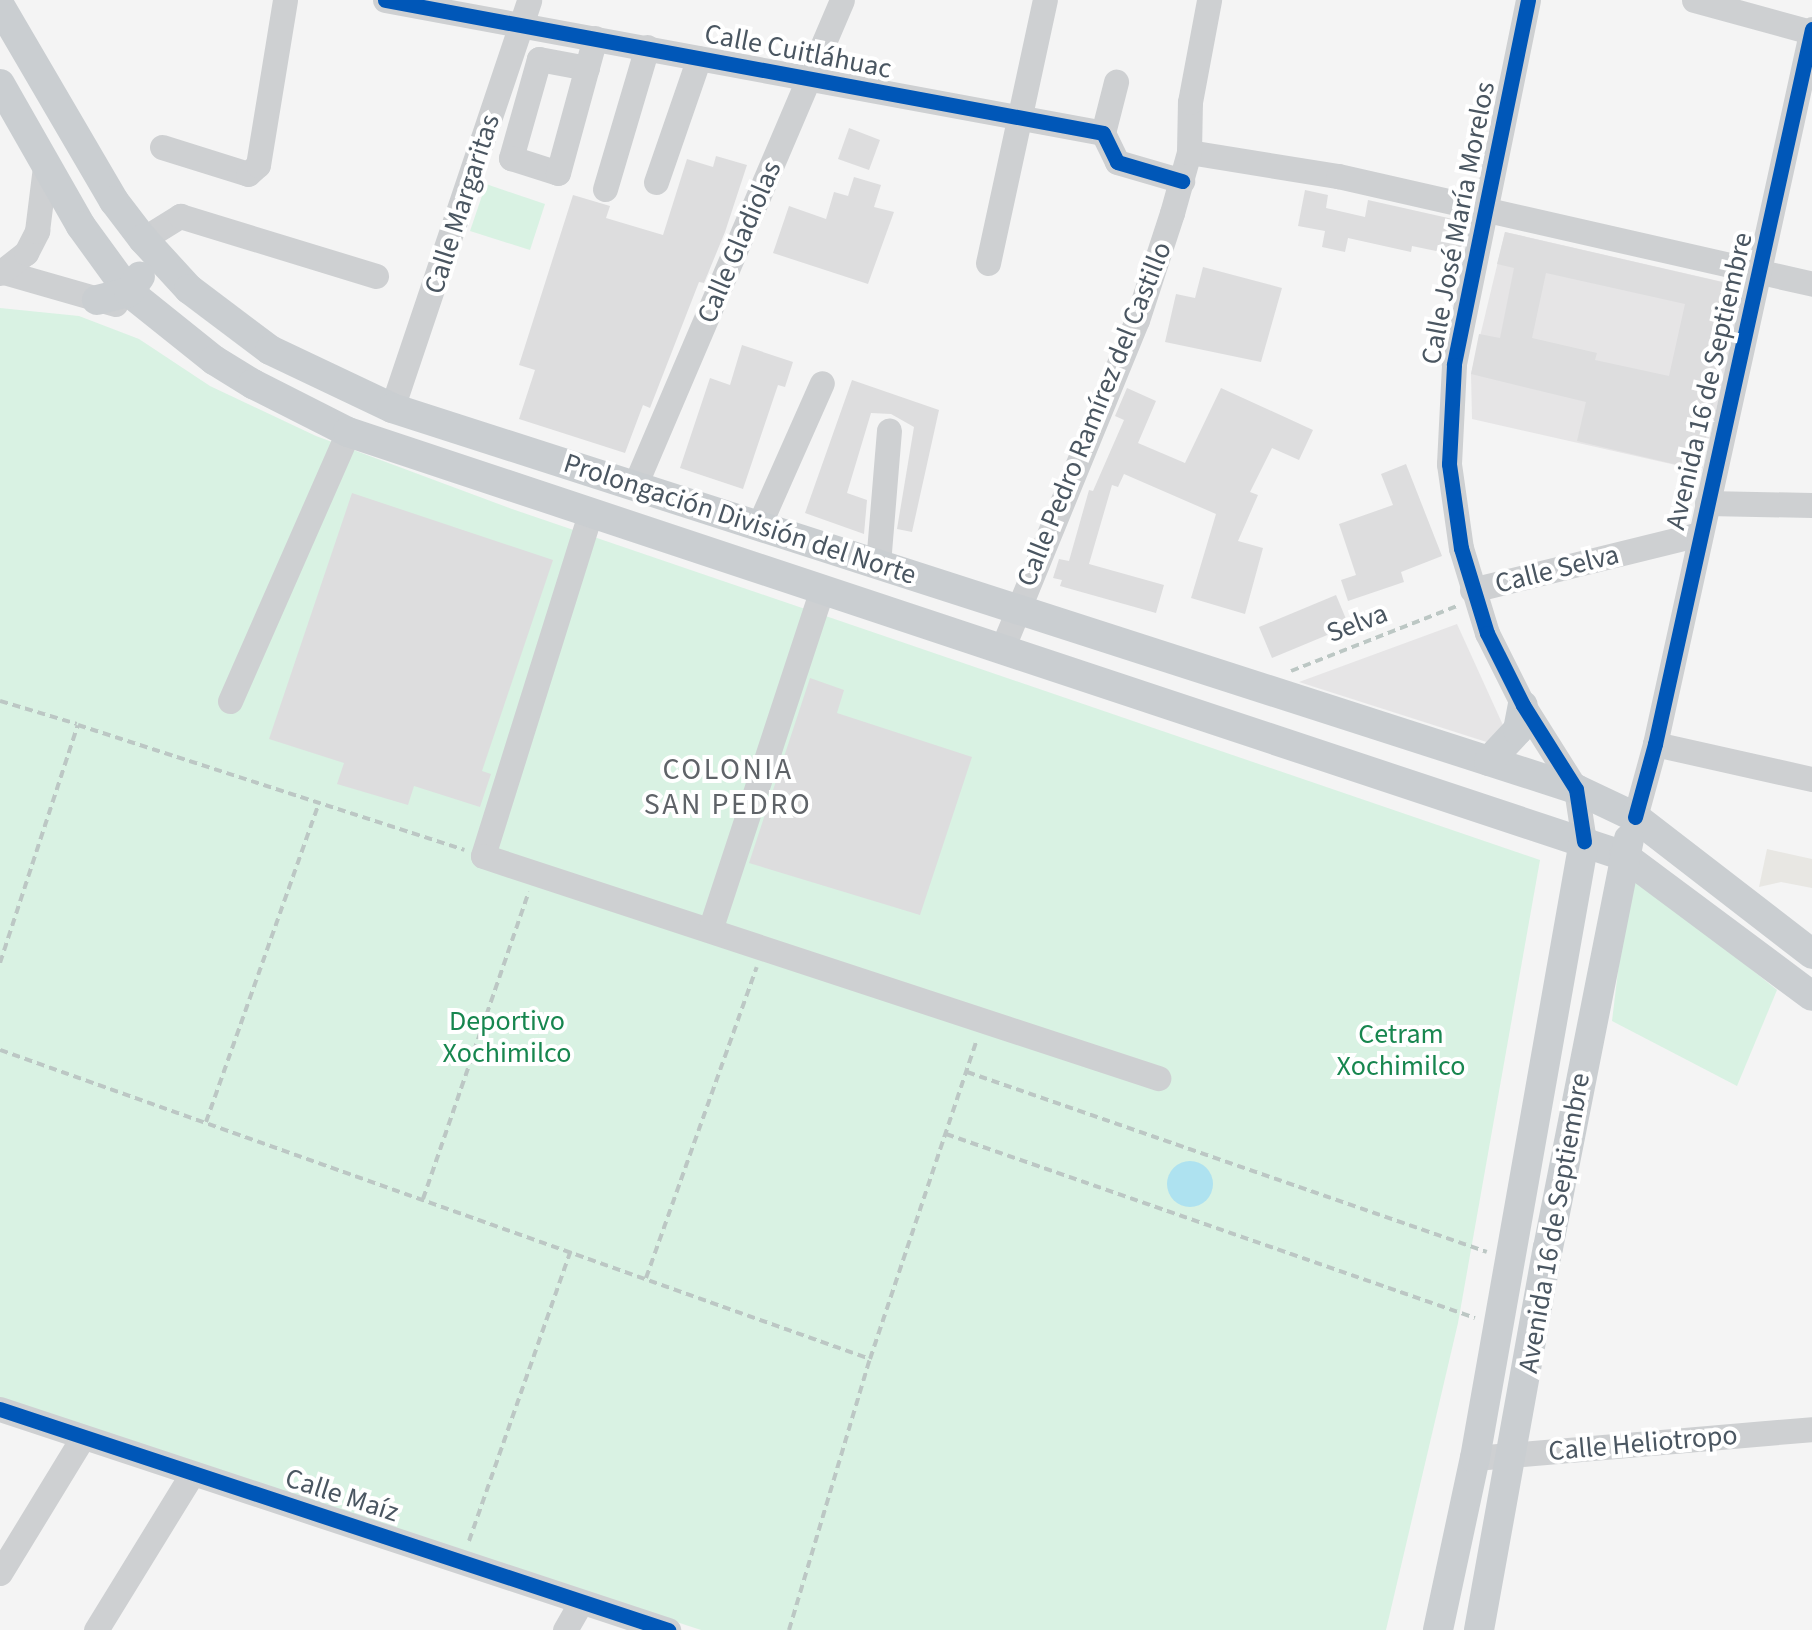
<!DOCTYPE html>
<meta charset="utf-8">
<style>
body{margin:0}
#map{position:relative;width:1812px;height:1630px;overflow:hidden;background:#f4f4f4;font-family:"Source Sans 3",sans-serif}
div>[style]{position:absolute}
.commercial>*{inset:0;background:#e8e7e3}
.education>*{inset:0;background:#e6e5e6}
.green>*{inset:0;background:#d9f2e3}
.water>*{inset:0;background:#aee2f0}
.round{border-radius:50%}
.building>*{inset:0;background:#ddddde}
.path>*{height:4px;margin-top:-2px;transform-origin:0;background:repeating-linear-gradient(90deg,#bcc7c4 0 8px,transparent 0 13px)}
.minor>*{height:25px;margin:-12.5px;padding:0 12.5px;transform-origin:12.5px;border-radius:12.5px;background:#ced0d2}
.major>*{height:30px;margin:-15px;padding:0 15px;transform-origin:15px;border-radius:15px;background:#caced1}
.cycleway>*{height:15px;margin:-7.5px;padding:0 7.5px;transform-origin:7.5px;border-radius:7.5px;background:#0057b8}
span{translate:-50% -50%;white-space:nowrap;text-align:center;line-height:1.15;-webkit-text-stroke:8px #fff;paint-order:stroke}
.street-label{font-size:28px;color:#4a5661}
.park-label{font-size:28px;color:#17864f}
.neighbourhood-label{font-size:30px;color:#5f6368;letter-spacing:2.5px}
</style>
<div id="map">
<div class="commercial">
<div style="clip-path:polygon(1767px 849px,1812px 859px,1812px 888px,1781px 882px,1759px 887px)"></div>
</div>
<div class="education">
<div style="clip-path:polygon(1505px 232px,1745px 287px,1702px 471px,1472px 419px,1471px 374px)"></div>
<div style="clip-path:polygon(1457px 624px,1507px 734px,1499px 746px,1299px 682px)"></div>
</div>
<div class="green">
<div style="clip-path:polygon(486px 184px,545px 204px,530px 250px,470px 231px)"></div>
<div style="clip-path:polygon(0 308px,79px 316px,139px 339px,210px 386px,316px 436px,512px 509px,1540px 860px,1458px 1323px,1386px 1630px,701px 1630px,0 1400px)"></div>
<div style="clip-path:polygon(1630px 871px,1777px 990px,1737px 1086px,1612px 1021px)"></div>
</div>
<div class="water">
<div class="round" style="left:1167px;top:1161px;width:46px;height:46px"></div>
</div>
<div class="building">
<div style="clip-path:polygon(849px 128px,880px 140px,869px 170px,838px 159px)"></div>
<div style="clip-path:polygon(716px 156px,747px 165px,725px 232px,704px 283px,699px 282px,650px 408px,643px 405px,625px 453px,519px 419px,535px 370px,519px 365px,573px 195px,610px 206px,606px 218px,663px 235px,687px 159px,713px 167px)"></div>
<div style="clip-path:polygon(854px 177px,881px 185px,874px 207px,894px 212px,868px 284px,773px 253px,789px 206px,826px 219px,834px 192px,848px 196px)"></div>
<div style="clip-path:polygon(1305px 190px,1328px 195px,1326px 208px,1365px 217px,1368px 200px,1466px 222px,1460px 256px,1412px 246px,1411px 252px,1348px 238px,1345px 252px,1322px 247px,1325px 231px,1298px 226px)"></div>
<div style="clip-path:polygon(evenodd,1505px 232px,1739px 286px,1699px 470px,1577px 441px,1586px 402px,1471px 374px,1479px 334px,1500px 338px,1514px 268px,1497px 264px,1505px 232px,1546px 273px,1685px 304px,1669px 376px,1595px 360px,1597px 353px,1532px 338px,1546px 273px)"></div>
<div style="clip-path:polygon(1203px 267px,1282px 288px,1261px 362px,1165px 342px,1176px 294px,1195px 298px)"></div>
<div style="clip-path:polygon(742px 345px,793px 362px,785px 387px,778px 385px,743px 489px,680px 468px,710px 378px,730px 385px)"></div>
<div style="clip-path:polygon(852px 380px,939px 410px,912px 532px,897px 529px,914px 427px,891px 414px,871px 413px,847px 493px,867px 500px,864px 534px,805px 513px)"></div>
<div style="clip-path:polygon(1127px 388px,1156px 401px,1138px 443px,1185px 463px,1221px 388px,1313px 430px,1299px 460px,1272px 448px,1250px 492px,1258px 495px,1238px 541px,1263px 548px,1245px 614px,1191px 598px,1216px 514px,1124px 474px,1118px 487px,1112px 485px,1089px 564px,1164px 585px,1156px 613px,1060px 586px,1062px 580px,1053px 578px,1059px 559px,1069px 561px,1089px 490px,1093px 491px,1124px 420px,1115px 416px)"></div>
<div style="clip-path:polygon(1406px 464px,1442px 556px,1401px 572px,1404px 582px,1348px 601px,1341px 580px,1356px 575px,1339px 524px,1393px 505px,1381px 474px)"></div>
<div style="clip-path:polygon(352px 493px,553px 560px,482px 771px,491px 774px,480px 807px,414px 786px,408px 805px,337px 784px,344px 763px,269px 739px)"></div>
<div style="clip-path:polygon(1336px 595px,1349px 626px,1272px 658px,1259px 627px)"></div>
<div style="clip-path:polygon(810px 678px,844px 690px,837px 713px,972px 757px,920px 915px,749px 863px)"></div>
</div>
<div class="path">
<div style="left:1291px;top:671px;width:180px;rotate:-21.4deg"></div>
<div style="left:0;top:701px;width:80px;rotate:16.6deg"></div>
<div style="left:0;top:963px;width:250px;rotate:-71.9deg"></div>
<div style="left:78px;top:725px;width:406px;rotate:17.9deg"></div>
<div style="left:0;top:1050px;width:923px;rotate:19.55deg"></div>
<div style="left:870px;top:1359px;width:336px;rotate:-71.5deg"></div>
<div style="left:967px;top:1072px;width:550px;rotate:19.09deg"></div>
<div style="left:206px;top:1122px;width:338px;rotate:-70.5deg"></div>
<div style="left:946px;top:1134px;width:560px;rotate:19.18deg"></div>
<div style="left:423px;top:1199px;width:325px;rotate:-71deg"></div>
<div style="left:646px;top:1278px;width:330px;rotate:-70.4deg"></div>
<div style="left:469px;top:1541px;width:308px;rotate:-70.7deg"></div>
<div style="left:789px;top:1630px;width:283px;rotate:-73.4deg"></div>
</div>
<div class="minor">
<div style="left:385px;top:0;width:730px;rotate:10.49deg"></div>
<div style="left:1103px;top:133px;width:32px;rotate:64deg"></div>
<div style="left:1117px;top:162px;width:68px;rotate:16.3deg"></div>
<div style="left:1528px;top:0;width:372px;rotate:101.5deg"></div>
<div style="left:1454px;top:365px;width:99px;rotate:92.9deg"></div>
<div style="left:1449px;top:464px;width:85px;rotate:81.9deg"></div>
<div style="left:1461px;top:548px;width:89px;rotate:73deg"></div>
<div style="left:1487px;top:633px;width:80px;rotate:63.4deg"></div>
<div style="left:1523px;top:705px;width:99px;rotate:57.8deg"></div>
<div style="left:1576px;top:789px;width:53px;rotate:81.3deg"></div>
<div style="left:1694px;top:0;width:121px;rotate:15.3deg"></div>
<div style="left:587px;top:68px;width:49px;rotate:-169.4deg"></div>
<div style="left:539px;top:59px;width:103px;rotate:105.8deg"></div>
<div style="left:511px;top:158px;width:49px;rotate:17.7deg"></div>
<div style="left:558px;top:173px;width:140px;rotate:-74.7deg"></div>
<div style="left:1103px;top:133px;width:53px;rotate:-75.7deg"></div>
<div style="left:162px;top:147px;width:90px;rotate:17.4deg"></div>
<div style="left:248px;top:174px;width:13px;rotate:-42deg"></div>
<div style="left:258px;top:165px;width:167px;rotate:-80.7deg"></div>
<div style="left:1189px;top:152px;width:151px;rotate:9.2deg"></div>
<div style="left:1338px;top:176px;width:486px;rotate:12.8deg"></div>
<div style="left:656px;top:182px;width:131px;rotate:-70.9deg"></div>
<div style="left:605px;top:189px;width:148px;rotate:-73.5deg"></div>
<div style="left:143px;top:239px;width:44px;rotate:-31.9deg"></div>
<div style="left:180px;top:216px;width:205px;rotate:17deg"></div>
<div style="left:988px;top:263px;width:269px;rotate:-77.8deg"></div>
<div style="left:0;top:271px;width:120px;rotate:16deg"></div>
<div style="left:0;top:273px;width:33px;rotate:-38deg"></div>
<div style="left:26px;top:253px;width:25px;rotate:-63deg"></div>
<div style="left:37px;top:231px;width:64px;rotate:-82.9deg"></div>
<div style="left:392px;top:408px;width:430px;rotate:-71.4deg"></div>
<div style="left:635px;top:485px;width:527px;rotate:-66.89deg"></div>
<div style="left:1707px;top:503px;width:105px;rotate:1.1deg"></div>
<div style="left:590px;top:514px;width:358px;rotate:107.4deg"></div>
<div style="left:483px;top:856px;width:711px;rotate:18.21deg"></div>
<div style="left:759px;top:525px;width:155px;rotate:-66.1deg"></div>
<div style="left:878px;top:564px;width:134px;rotate:-85.3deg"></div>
<div style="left:1472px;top:590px;width:235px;rotate:-13.8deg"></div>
<div style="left:1002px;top:649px;width:356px;rotate:-67.7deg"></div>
<div style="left:1137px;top:320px;width:113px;rotate:-71.9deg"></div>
<div style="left:1172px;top:213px;width:63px;rotate:-74.4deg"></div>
<div style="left:1189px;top:152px;width:50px;rotate:-88.9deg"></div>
<div style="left:1190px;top:102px;width:104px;rotate:-79.4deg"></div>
<div style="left:230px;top:701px;width:294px;rotate:-66.3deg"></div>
<div style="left:1655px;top:744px;width:161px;rotate:12.6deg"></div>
<div style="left:1635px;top:817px;width:76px;rotate:-74.7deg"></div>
<div style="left:1655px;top:744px;width:732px;rotate:-77.62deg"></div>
<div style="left:710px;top:930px;width:359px;rotate:-71.8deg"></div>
<div style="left:0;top:1409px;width:704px;rotate:18.31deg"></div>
<div style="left:1475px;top:1458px;width:338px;rotate:-4.9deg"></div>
<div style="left:0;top:1573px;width:159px;rotate:-58.6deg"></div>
<div style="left:96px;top:1630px;width:183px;rotate:-58.4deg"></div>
<div style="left:565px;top:1630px;width:32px;rotate:-60deg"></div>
</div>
<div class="major">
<div style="left:0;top:6px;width:226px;rotate:59.7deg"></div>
<div style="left:114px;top:201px;width:48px;rotate:52.7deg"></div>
<div style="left:143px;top:239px;width:68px;rotate:47.4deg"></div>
<div style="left:189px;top:289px;width:101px;rotate:37deg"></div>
<div style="left:270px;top:350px;width:135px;rotate:25.4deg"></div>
<div style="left:392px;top:408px;width:1244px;rotate:17.84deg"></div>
<div style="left:1576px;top:789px;width:65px;rotate:25.4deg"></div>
<div style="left:1635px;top:817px;width:224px;rotate:37.7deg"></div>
<div style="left:0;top:84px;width:163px;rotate:60.3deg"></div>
<div style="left:81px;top:226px;width:82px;rotate:54deg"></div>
<div style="left:129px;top:292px;width:109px;rotate:38.7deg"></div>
<div style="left:214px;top:360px;width:46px;rotate:31.6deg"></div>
<div style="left:253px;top:384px;width:106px;rotate:26.8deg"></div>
<div style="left:348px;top:432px;width:1345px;rotate:18.38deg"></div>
<div style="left:1624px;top:856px;width:234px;rotate:36.7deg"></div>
<div style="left:97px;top:300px;width:33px;rotate:-14deg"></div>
<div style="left:129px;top:292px;width:19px;rotate:-55deg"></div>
<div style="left:1489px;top:761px;width:42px;rotate:-46.9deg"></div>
<div style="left:1518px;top:730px;width:25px;rotate:-79deg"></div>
<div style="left:1438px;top:1630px;width:176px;rotate:-77.9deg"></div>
<div style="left:1475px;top:1458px;width:627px;rotate:-79.98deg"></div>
<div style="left:1479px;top:1630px;width:388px;rotate:-79.8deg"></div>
<div style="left:1548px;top:1248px;width:417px;rotate:-78.8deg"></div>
</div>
<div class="cycleway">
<div style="left:385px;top:0;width:730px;rotate:10.49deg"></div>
<div style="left:1103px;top:133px;width:32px;rotate:64deg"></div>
<div style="left:1117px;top:162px;width:68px;rotate:16.3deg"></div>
<div style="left:1528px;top:0;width:372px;rotate:101.5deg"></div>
<div style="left:1454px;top:365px;width:99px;rotate:92.9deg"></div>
<div style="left:1449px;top:464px;width:85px;rotate:81.9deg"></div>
<div style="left:1461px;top:548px;width:89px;rotate:73deg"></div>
<div style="left:1487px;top:633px;width:80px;rotate:63.4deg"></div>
<div style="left:1523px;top:705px;width:99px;rotate:57.8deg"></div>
<div style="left:1576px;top:789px;width:53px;rotate:81.3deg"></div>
<div style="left:1635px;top:817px;width:76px;rotate:-74.7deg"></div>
<div style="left:1655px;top:744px;width:732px;rotate:-77.62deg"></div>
<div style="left:0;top:1409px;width:704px;rotate:18.31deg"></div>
</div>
<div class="street-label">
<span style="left:798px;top:51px;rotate:11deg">Calle Cuitláhuac</span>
<span style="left:462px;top:204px;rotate:-72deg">Calle Margaritas</span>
<span style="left:1458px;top:223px;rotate:-79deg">Calle José María Morelos</span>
<span style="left:739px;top:242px;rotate:-67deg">Calle Gladiolas</span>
<span style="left:1709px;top:381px;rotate:-77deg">Avenida 16 de Septiembre</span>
<span style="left:1094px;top:414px;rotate:-68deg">Calle Pedro Ramírez del Castillo</span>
<span style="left:740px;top:519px;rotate:18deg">Prolongación División del Norte</span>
<span style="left:1557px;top:569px;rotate:-14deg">Calle Selva</span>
<span style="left:1357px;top:623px;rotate:-21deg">Selva</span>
<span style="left:1554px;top:1223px;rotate:-80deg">Avenida 16 de Septiembre</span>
<span style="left:1643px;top:1443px;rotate:-5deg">Calle Heliotropo</span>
<span style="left:342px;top:1495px;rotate:18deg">Calle Maíz</span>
</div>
<div class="park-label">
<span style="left:507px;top:1037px">Deportivo<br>Xochimilco</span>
<span style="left:1401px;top:1050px">Cetram<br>Xochimilco</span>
</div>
<div class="neighbourhood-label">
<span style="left:728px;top:787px">COLONIA<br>SAN PEDRO</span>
</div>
</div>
